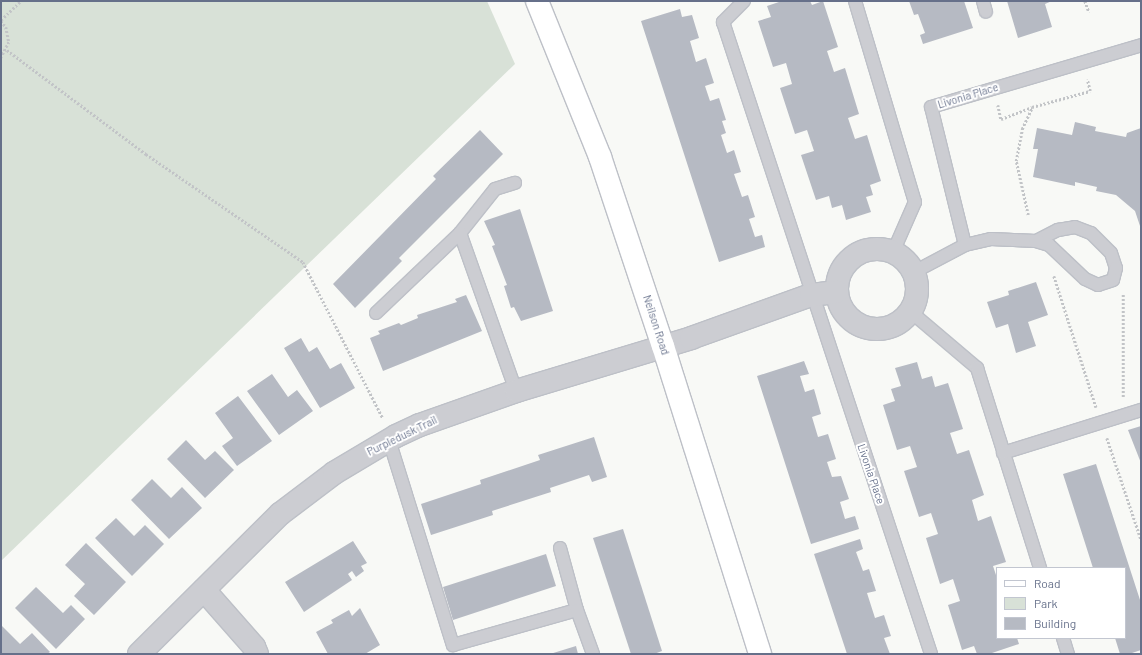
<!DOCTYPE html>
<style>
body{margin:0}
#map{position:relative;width:1142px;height:655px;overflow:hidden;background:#f8f9f6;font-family:Barlow,sans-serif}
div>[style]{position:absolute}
.green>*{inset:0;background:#d8e1d7}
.building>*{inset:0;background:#b6bac3}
.path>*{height:2.5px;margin-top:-1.25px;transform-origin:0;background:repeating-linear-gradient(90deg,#c2c4c7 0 2px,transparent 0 4px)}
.roads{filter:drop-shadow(1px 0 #bdc0c7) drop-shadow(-1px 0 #bdc0c7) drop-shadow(0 1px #bdc0c7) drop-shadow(0 -1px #bdc0c7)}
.lane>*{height:12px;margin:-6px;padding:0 6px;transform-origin:6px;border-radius:6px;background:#cccdd2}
.street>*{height:22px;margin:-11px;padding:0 11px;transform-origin:11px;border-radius:11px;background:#cccdd2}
.street>.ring{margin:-11px;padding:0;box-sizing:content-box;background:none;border:22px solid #cccdd2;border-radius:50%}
.secondary>*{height:22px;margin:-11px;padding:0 11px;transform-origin:11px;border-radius:11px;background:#fff}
span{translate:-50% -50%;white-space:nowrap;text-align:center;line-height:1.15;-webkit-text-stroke:4px #fff;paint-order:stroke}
.street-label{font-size:11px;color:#66708a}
.frame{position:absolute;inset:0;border:2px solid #66708a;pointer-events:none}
.legend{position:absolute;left:996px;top:567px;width:130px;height:72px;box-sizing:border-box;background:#fff;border:1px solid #c2c6d0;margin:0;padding:5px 7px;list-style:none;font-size:12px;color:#66708a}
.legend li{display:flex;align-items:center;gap:8px;height:20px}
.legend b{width:20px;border:1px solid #c2c6d0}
</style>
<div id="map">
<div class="green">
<div style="clip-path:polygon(1px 1px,487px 1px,515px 64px,1px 561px)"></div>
</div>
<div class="building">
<div style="clip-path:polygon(782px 1px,810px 1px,812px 5px,823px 1px,838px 47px,827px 51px,834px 72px,845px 68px,859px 114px,848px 118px,855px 139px,867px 135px,881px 181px,870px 185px,873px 195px,866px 197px,871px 212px,846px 220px,842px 205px,832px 208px,829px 196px,816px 200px,801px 155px,814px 151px,807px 130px,795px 134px,780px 88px,792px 84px,786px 63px,773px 67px,758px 21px,771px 17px,767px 6px)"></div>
<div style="clip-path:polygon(909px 1px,964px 1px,973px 28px,923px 44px,920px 35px,925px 33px,918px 14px,914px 15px)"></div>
<div style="clip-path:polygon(1007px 1px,1052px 1px,1045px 4px,1052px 27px,1018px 38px)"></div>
<div style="clip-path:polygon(680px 9px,682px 17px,692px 15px,699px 38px,690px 41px,696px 62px,706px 58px,714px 83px,705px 86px,710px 101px,719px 98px,726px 120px,722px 121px,726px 133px,721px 135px,727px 153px,734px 150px,741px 172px,734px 174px,742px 197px,748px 195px,755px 217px,749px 219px,755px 237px,762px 235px,765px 247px,719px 262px,641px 21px)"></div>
<div style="clip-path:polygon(1075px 122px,1096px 127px,1095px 131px,1126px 137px,1127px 133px,1141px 128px,1141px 229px,1135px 211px,1116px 195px,1096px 191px,1097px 187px,1075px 182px,1075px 186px,1033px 177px,1038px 149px,1033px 149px,1037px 128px,1072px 135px)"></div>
<div style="clip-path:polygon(480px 130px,503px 154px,399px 258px,402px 261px,355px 308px,333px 284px,436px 179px,433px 176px)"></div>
<div style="clip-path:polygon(520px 209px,553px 311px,521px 321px,514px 307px,511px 308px,504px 286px,507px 285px,492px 246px,495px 245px,484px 221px)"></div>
<div style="clip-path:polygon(1036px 282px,1048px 315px,1028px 322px,1036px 346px,1016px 353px,1008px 324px,996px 328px,987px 302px,1009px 295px,1008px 291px)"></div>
<div style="clip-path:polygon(466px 295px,482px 331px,383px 371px,370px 338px,380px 334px,378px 331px,399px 323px,401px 325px,418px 318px,417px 315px,457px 302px,455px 299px)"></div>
<div style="clip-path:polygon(301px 338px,309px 352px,317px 347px,330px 369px,341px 363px,355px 388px,320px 408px,284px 348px)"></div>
<div style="clip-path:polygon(804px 361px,809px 374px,800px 376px,805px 392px,814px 389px,818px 403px,821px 414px,812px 417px,818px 437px,828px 434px,836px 459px,827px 462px,832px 477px,841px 476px,849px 499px,840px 502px,845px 519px,855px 516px,859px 529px,811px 544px,757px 376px)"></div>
<div style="clip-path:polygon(917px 362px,922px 379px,932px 376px,935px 387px,948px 383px,963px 429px,950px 433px,957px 454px,969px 450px,984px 495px,972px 500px,978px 521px,991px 516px,1006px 562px,993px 566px,997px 578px,997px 638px,1017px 638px,1019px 644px,989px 654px,977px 654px,974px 646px,962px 650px,948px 605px,960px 601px,953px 579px,940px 584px,926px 538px,938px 534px,931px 513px,919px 517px,904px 471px,917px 467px,910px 446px,897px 450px,883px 405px,895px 401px,891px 389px,901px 386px,895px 368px)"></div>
<div style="clip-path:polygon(272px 374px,288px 397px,297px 390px,313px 411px,279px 435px,247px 391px)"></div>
<div style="clip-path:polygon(238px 396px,272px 441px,237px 466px,222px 446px,233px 438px,215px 413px)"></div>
<div style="clip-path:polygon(1141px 426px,1141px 463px,1128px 430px)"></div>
<div style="clip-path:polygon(594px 437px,607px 477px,592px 482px,589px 475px,550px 488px,551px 492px,492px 511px,493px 515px,431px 535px,421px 504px,481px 484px,480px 480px,540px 460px,538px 455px)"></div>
<div style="clip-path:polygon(186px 440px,205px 460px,215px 451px,234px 470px,205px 498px,167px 459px)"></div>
<div style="clip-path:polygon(1096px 464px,1141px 603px,1141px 650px,1129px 654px,1120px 654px,1115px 638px,1125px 638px,1125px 568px,1093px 568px,1063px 474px)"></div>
<div style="clip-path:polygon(152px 479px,171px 498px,182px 487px,202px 508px,169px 539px,131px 500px)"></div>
<div style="clip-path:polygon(116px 518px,134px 536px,145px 525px,164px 544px,132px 576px,95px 538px)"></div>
<div style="clip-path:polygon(623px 529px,662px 651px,654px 654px,631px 654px,593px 538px)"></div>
<div style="clip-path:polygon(860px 539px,863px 549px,856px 552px,863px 571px,869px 569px,876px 591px,867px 593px,875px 618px,884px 615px,891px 636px,884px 638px,890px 654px,847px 654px,814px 554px)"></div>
<div style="clip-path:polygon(353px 541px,367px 563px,361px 566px,364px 571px,356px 577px,352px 571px,348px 574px,352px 580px,304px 612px,285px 582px)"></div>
<div style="clip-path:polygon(86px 543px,126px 582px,94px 615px,74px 596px,85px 584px,65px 565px)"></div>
<div style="clip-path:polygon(546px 554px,556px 586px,453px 620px,443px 587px)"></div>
<div style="clip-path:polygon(36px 587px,63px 613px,71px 605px,85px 619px,56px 649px,15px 608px)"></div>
<div style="clip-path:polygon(360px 608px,380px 645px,365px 654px,328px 654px,316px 632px,333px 623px,331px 620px,349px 610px,352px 616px)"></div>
<div style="clip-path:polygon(1px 625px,20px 644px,32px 633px,50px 652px,47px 654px,1px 654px)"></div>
<div style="clip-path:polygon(576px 646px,578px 654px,550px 654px)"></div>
</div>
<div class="path">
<div style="left:1085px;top:1px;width:12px;rotate:70deg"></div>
<div style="left:1px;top:20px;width:28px;rotate:-44deg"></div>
<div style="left:1px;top:21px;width:8px;rotate:50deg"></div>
<div style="left:6px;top:27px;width:15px;rotate:79deg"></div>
<div style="left:9px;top:42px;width:18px;rotate:117deg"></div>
<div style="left:7px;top:50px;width:174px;rotate:36.8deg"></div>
<div style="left:146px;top:154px;width:191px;rotate:34.5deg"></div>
<div style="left:303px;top:262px;width:175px;rotate:62.9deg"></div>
<div style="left:998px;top:105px;width:14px;rotate:78deg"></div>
<div style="left:1001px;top:119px;width:33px;rotate:-21deg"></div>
<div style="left:1032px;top:107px;width:60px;rotate:-15.4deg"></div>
<div style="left:1090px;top:91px;width:12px;rotate:-104deg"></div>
<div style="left:1028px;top:215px;width:55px;rotate:-102.5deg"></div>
<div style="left:1016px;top:161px;width:33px;rotate:-79deg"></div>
<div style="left:1022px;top:129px;width:23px;rotate:-65deg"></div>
<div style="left:1054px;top:276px;width:138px;rotate:72.2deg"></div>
<div style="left:1123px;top:397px;width:103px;rotate:-90deg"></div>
<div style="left:1107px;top:438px;width:107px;rotate:71.4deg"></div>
</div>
<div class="roads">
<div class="lane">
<div style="left:744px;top:1px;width:30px;rotate:135deg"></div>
<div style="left:723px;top:22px;width:665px;rotate:71.78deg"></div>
<div style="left:855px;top:1px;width:210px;rotate:73.4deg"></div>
<div style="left:915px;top:202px;width:55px;rotate:113.7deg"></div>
<div style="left:983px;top:1px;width:11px;rotate:75deg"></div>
<div style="left:460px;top:233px;width:56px;rotate:-51.5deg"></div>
<div style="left:495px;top:189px;width:21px;rotate:-17deg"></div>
<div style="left:965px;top:245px;width:142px;rotate:-103.8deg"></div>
<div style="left:931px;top:107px;width:219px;rotate:-16.4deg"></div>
<div style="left:914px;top:272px;width:58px;rotate:-27.9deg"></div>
<div style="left:965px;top:245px;width:27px;rotate:-13deg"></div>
<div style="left:991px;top:239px;width:45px;rotate:2.5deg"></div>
<div style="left:1036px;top:241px;width:25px;rotate:-27deg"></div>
<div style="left:1058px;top:230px;width:17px;rotate:-10deg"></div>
<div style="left:1075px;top:227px;width:17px;rotate:21deg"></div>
<div style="left:1091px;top:233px;width:28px;rotate:45deg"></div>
<div style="left:1111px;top:253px;width:16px;rotate:72deg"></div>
<div style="left:1116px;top:268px;width:12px;rotate:104deg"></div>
<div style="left:1113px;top:280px;width:16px;rotate:162deg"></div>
<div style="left:1098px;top:285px;width:14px;rotate:-155deg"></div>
<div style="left:1085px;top:279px;width:50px;rotate:-136.6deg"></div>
<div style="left:1049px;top:245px;width:14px;rotate:-163deg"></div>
<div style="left:911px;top:312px;width:87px;rotate:40.3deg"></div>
<div style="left:977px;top:368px;width:210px;rotate:72.5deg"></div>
<div style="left:376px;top:313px;width:116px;rotate:-43.6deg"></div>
<div style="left:460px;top:233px;width:168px;rotate:70.5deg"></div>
<div style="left:389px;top:440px;width:215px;rotate:72.7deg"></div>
<div style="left:453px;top:645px;width:129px;rotate:-15.8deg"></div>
<div style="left:1003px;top:453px;width:145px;rotate:-17.3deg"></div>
<div style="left:560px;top:548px;width:64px;rotate:74.7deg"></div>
<div style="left:577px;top:610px;width:47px;rotate:70deg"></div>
<div style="left:1063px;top:638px;width:17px;rotate:73deg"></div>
</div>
<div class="street">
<div class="ring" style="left:837px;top:249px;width:58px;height:58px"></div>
<div style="left:204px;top:590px;width:76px;rotate:48.7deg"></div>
<div style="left:254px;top:647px;width:8px;rotate:67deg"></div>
<div style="left:139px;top:654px;width:199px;rotate:-44.8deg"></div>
<div style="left:280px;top:514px;width:68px;rotate:-37.2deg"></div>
<div style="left:334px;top:473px;width:72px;rotate:-30.8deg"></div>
<div style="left:396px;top:436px;width:26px;rotate:-25deg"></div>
<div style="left:420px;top:425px;width:102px;rotate:-19.5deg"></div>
<div style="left:516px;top:391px;width:183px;rotate:-16.8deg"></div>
<div style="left:691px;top:338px;width:127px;rotate:-19.7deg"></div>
<div style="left:811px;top:295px;width:26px;rotate:-7deg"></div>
</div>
<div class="secondary">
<div style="left:537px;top:1px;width:168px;rotate:68deg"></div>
<div style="left:600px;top:157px;width:199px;rotate:71.6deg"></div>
<div style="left:663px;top:346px;width:323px;rotate:72.5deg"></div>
</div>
</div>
<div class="street-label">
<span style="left:968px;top:96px;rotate:-17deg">Livonia Place</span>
<span style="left:656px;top:325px;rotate:72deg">Neilson Road</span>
<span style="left:402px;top:436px;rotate:-26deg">Purpledusk Trail</span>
<span style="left:871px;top:474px;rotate:71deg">Livonia Place</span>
</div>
<div class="frame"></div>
<ul class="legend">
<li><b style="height:5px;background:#fff"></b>Road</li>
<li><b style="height:11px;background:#d8e1d7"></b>Park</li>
<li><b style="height:11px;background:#b6bac3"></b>Building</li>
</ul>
</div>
